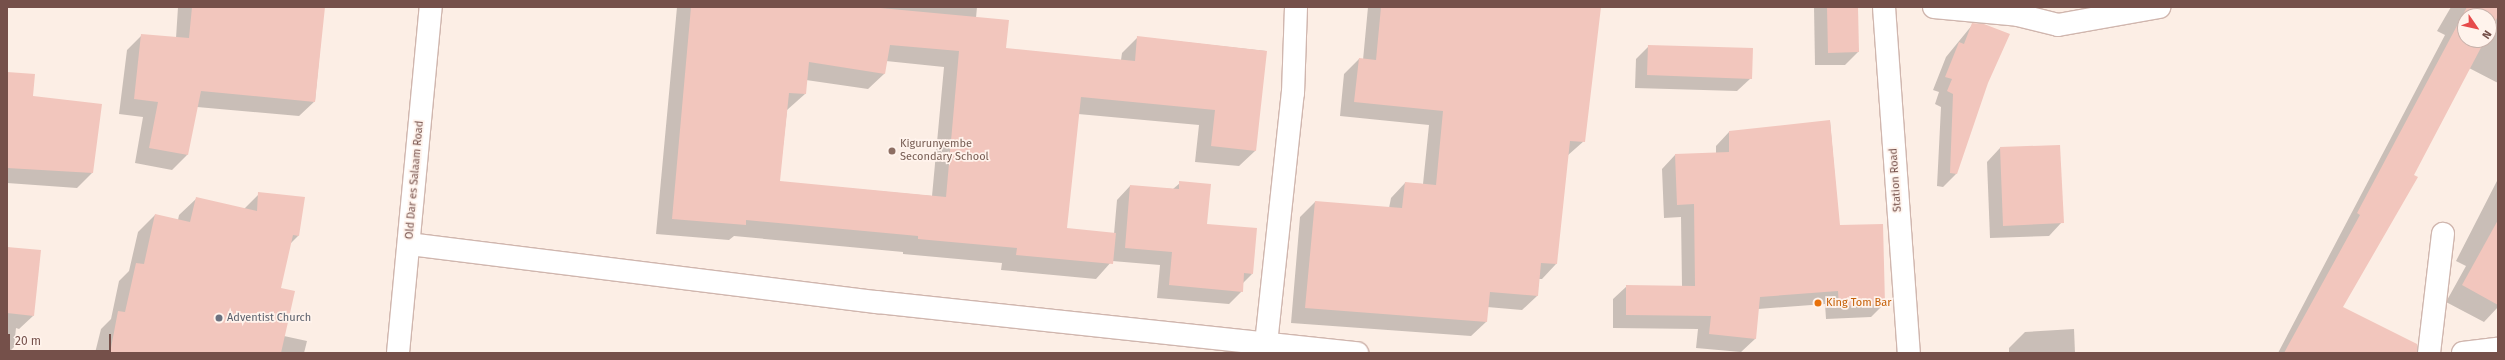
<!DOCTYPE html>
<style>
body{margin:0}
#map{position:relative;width:2505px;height:360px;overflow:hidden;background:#fceee5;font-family:"Fira Sans",sans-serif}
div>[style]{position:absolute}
.shadow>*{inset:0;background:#0003}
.building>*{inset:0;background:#f2c6bd}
.roads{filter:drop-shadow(1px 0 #d0b6ae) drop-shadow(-1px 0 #d0b6ae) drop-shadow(0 1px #d0b6ae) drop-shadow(0 -1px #d0b6ae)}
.street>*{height:22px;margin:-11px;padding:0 11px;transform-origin:11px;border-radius:11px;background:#fff}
.secondary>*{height:22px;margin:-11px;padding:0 11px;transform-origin:11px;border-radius:11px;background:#fff}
.dots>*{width:11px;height:11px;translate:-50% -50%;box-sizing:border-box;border:2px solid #fff3ec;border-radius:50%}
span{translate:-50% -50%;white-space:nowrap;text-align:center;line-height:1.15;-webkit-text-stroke:3.5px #fff3ec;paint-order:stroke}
.education-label{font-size:11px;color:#785e54}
.left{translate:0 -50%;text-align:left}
.street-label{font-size:11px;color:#75504a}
.food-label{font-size:11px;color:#c56008}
.worship-label{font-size:11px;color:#5b616d}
.frame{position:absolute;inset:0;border:8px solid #75504a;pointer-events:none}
.north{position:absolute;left:2457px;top:8px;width:40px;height:40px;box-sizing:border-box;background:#fff3ec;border:1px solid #c8b2ab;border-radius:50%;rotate:124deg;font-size:11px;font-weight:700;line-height:16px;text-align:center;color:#75504a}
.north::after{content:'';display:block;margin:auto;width:14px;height:18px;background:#e64b4b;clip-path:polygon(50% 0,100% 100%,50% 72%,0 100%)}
.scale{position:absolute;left:8px;top:334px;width:103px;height:18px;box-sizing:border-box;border:2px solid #75504a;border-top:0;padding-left:5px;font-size:12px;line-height:14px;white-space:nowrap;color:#75504a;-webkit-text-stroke:3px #fff3ec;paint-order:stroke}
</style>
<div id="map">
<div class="shadow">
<div style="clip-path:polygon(178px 7px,324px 7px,315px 101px,299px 116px,197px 107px,187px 155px,172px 170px,135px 163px,143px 117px,119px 114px,127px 50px,142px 35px,176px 38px)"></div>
<div style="clip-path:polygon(evenodd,677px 7px,977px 7px,976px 18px,1005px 49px,1121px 60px,1122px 53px,1138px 37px,1266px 51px,1255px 151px,1239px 166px,1195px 162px,1199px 125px,1078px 114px,1066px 229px,1114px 234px,1117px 200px,1130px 186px,1173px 189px,1180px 183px,1206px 225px,1252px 274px,1242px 284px,1242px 291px,1229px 304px,1157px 298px,1160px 265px,1112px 261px,1096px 279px,1001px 270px,1002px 263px,903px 254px,903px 252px,734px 236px,729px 240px,656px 234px,677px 7px,886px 61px,944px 67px,932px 196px,779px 182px,787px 110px,805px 94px,806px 80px,868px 89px,884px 74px,886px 61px)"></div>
<div style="clip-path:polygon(1368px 7px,1600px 7px,1584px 141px,1567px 156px,1556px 264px,1542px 279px,1539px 279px,1537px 296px,1522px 310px,1487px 307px,1486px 322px,1471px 336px,1291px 323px,1300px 217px,1315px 202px,1389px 208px,1391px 198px,1405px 183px,1423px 184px,1429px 125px,1340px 116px,1344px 74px,1359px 59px,1363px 60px)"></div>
<div style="clip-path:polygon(1814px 7px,1857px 7px,1858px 52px,1845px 65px,1815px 65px)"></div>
<div style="clip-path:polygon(evenodd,2451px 7px,2490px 7px,2498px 12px,2498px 83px,2469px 68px,2341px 308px,2392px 353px,2278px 353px,2445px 35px,2437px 31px,2451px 7px,2465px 16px,2489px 16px,2489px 40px,2465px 40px,2465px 16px)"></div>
<div style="clip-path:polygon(1973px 24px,1987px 83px,1956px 174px,1943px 187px,1937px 186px,1941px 107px,1935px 104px,1939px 92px,1933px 90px,1946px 57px)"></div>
<div style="clip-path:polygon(1649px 46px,1751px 78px,1737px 91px,1635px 88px,1636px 59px)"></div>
<div style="clip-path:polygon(7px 73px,32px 97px,92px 173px,77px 188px,7px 183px)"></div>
<div style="clip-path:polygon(1830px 121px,1839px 226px,1884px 304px,1871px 317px,1826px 319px,1825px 304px,1758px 309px,1755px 339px,1741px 352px,1696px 348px,1698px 329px,1613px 328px,1613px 299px,1627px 286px,1682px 287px,1681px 217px,1664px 218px,1662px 169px,1675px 155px,1716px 154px,1716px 146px,1729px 132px)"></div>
<div style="clip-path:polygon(2000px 148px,2062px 222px,2049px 236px,1990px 238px,1987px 162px)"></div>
<div style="clip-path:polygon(2498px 179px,2498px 307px,2484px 322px,2446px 302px,2466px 266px,2456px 261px)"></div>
<div style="clip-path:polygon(259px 194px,304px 198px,298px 236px,290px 244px,279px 289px,284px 336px,307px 341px,304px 353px,95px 353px,101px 329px,111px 319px,119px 281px,129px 271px,138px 232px,155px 215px,178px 220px,179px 215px,197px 198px,244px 209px)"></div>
<div style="clip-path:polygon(7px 248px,33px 316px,19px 329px,16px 328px,14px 347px,8px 353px)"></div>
<div style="clip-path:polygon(2074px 329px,2075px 353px,2009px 353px,2009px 348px,2025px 332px)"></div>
</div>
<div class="building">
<div style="clip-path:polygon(192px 7px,325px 7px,315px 102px,201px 91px,188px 155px,149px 148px,158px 102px,134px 99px,141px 34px,189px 38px)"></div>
<div style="clip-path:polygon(evenodd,691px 7px,870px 7px,1009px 20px,1006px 48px,1135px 61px,1137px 36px,1267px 51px,1256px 151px,1211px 146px,1215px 110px,1081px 97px,1067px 228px,1116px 233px,1113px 264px,1016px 255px,1017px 248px,918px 239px,918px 236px,746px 220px,746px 225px,672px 219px,691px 7px,890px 45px,959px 51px,946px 197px,780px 181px,789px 93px,806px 94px,809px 62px,885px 74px,890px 45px)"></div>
<div style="clip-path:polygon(1381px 7px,1601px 7px,1585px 142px,1570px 141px,1557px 264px,1541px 263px,1538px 296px,1490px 292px,1487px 322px,1305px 308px,1315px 201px,1402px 208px,1405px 182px,1436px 185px,1443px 111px,1354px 102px,1359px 58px,1376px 60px)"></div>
<div style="clip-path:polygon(1827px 7px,1858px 7px,1859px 52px,1828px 53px)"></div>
<div style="clip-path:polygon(2467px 7px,2498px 7px,2498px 16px,2489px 33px,2489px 16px,2465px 16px,2465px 40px,2485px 40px,2414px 175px,2418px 177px,2343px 307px,2417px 344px,2417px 353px,2284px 353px,2360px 215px,2357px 213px)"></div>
<div style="clip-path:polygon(1972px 23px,1984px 24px,2010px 34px,1988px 83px,1957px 174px,1950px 173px,1953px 94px,1947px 91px,1952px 79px,1945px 77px,1959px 42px,1964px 44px)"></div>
<div style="clip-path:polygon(1648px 45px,1753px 48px,1752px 79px,1647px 75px)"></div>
<div style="clip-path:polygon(7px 72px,35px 74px,33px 96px,102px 104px,93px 173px,7px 168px)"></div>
<div style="clip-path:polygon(1830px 120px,1840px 225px,1883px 224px,1885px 304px,1839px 306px,1838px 291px,1760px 297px,1756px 339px,1709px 334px,1711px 316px,1626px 315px,1626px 285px,1695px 286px,1694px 204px,1677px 205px,1675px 154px,1729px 152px,1729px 131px)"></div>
<div style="clip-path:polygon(2060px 145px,2064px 223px,2003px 226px,2000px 147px)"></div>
<div style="clip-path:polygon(1179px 181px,1211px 184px,1207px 224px,1257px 228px,1253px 274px,1244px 273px,1243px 292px,1169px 285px,1172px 252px,1125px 248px,1130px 185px,1179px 189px)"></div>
<div style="clip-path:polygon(258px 192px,305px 197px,299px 236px,293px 235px,281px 288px,295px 291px,281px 353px,110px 353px,118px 311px,125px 312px,136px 263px,144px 264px,155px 214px,190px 222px,196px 197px,257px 211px)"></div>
<div style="clip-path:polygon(2498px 220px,2498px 305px,2462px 285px)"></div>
<div style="clip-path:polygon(7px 247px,41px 250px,34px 316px,7px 313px)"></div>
</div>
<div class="roads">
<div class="street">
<div style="left:1884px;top:7px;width:347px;rotate:85.9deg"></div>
<div style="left:1934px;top:7px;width:84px;rotate:5.4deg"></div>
<div style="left:2018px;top:15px;width:41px;rotate:14deg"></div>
<div style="left:2058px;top:25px;width:103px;rotate:-10.1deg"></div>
<div style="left:409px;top:244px;width:472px;rotate:7.1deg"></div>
<div style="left:877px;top:302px;width:483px;rotate:6.1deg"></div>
<div style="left:1265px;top:353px;width:262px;rotate:-83.9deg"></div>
<div style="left:1293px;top:93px;width:86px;rotate:-88deg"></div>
<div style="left:2429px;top:353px;width:120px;rotate:-83.3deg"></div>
<div style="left:2463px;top:353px;width:35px;rotate:-7deg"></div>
</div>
<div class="secondary">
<div style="left:398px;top:353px;width:348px;rotate:-84.6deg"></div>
</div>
</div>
<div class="dots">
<div style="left:892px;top:151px;background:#8d6e63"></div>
<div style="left:1818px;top:303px;background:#e8710a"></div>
<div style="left:219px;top:318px;background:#6b7280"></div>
</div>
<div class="education-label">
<span class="left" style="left:900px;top:151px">Kigurunyembe<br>Secondary School</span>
</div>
<div class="street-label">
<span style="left:415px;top:180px;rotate:-85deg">Old Dar es Salaam Road</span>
<span style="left:1896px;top:180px;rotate:-94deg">Station Road</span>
</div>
<div class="food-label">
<span class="left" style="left:1826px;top:303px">King Tom Bar</span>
</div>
<div class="worship-label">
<span class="left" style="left:227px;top:318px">Adventist Church</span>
</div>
<div class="frame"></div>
<div class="north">N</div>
<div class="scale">20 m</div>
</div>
